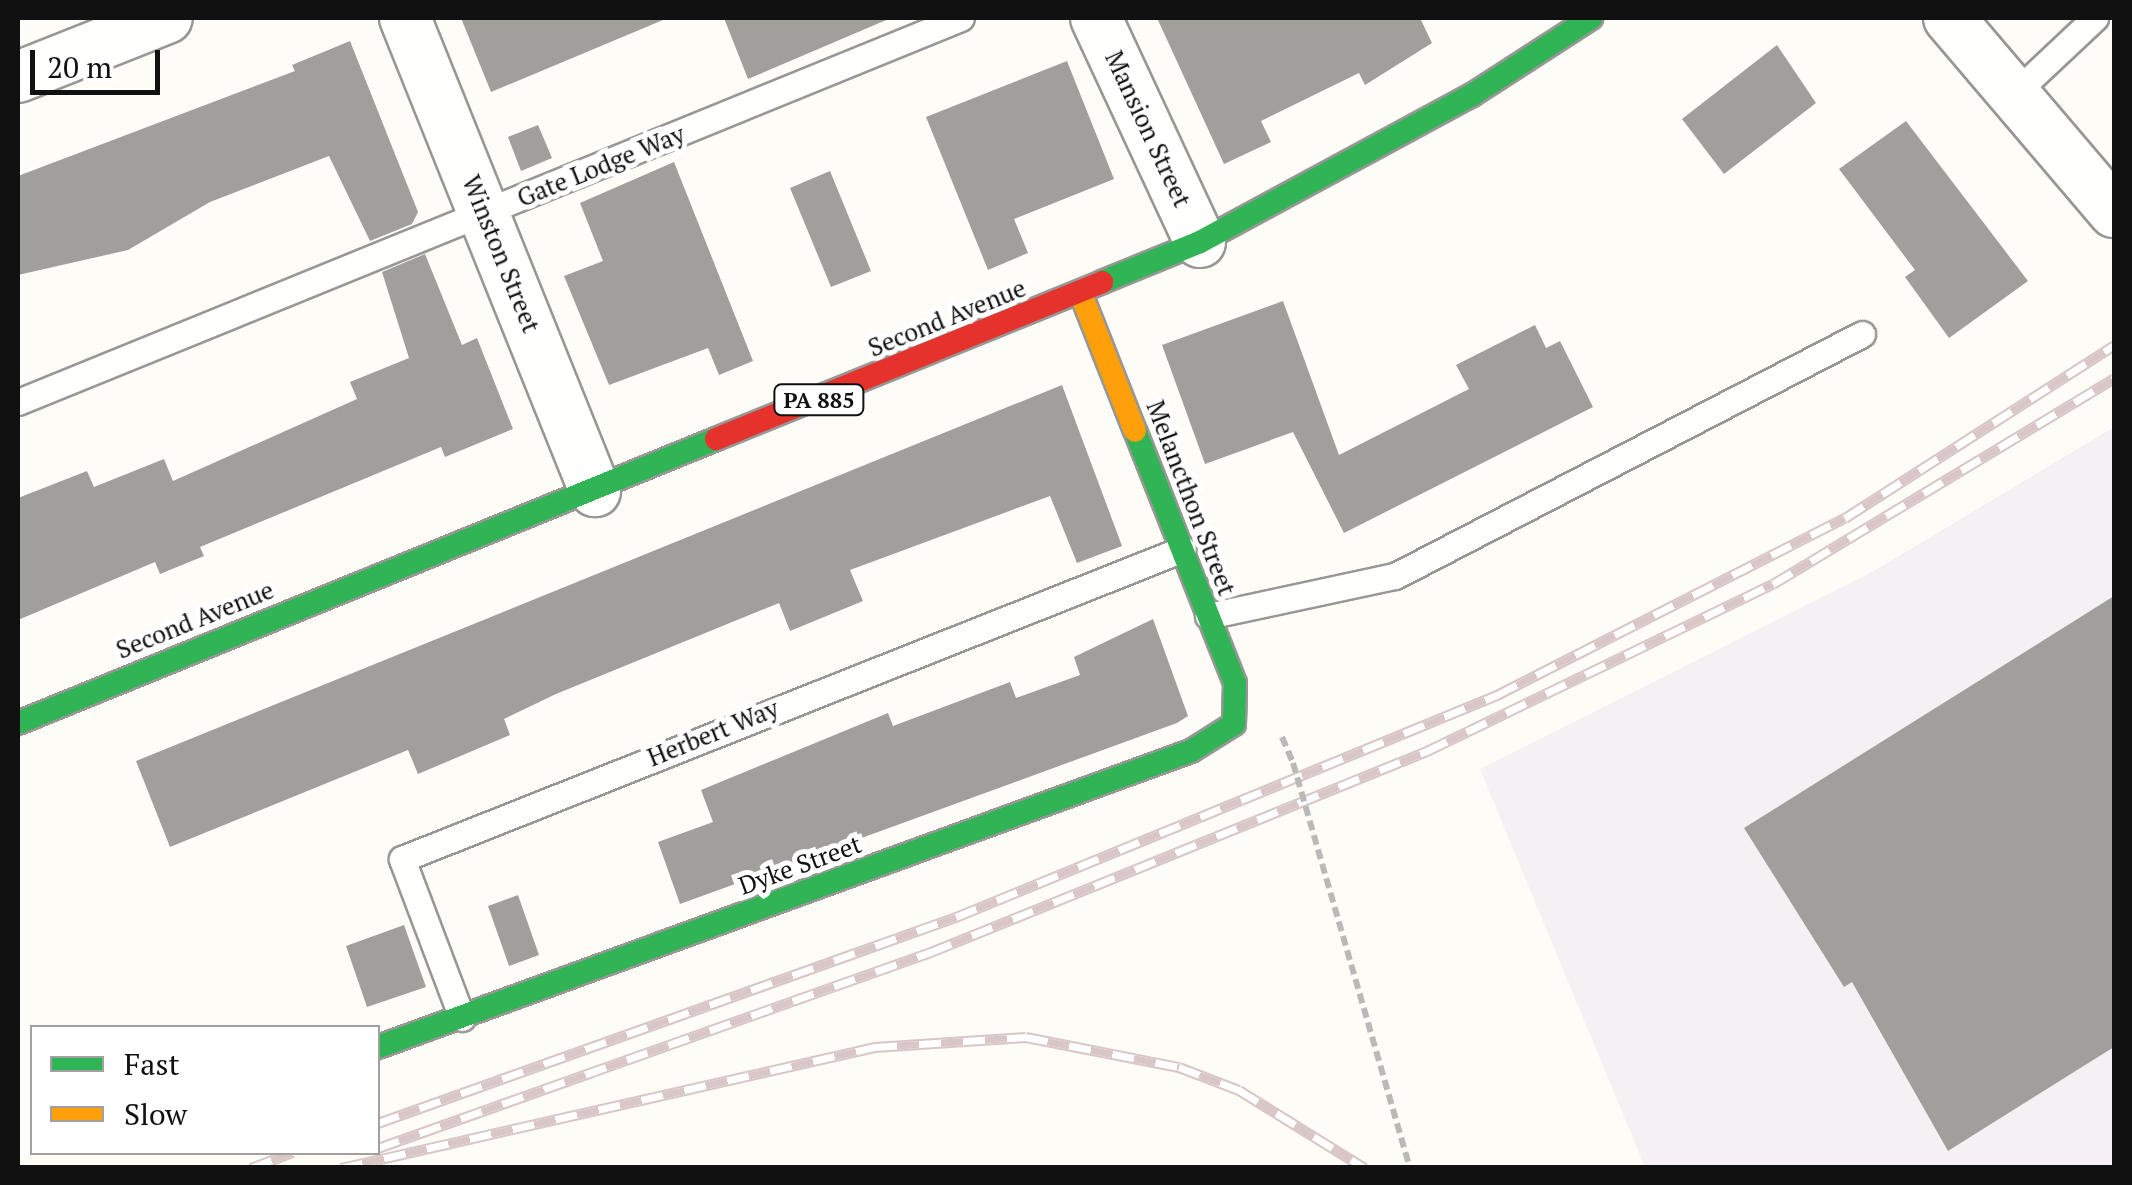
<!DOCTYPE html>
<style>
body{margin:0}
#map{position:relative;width:2132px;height:1185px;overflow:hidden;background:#fdfcf7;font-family:"PT Serif",serif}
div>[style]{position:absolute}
.industrial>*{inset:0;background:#f5f0f3}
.building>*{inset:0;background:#a19f9c}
.path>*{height:6px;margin-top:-3px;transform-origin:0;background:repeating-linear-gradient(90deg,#b9b9b8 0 10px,transparent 0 15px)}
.roads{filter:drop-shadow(2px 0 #979795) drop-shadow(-2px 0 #979795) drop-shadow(0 2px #979795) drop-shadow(0 -2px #979795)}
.lane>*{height:25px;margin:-12.5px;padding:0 12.5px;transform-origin:12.5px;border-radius:12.5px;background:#fffffe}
.street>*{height:50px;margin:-25px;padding:0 25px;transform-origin:25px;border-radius:25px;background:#fffffe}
.fast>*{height:22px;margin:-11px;padding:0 11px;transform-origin:11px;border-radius:11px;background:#30b455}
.slow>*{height:22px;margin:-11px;padding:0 11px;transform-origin:11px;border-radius:11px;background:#ff9f0a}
.jam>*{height:22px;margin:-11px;padding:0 11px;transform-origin:11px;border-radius:11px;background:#e5322d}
.rail>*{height:11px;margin-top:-5.5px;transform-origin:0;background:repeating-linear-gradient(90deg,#fff 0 22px,#d9c6c7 0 44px);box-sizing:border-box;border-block:2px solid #d9c6c7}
.path-bridge>*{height:6px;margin-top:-3px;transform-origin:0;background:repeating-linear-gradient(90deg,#b9b9b8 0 10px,transparent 0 15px)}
span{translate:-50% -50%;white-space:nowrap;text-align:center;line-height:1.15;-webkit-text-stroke:10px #fff;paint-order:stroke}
.shield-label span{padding:2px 8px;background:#fff;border:2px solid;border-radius:8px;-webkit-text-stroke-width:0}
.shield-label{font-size:22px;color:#111;font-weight:700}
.street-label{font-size:25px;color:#111}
.frame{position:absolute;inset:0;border:20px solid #111;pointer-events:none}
.legend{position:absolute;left:30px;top:1025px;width:350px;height:130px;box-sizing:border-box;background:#fff;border:2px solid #a0a0a0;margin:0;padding:12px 18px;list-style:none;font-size:30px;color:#111}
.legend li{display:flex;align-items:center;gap:20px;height:50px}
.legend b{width:50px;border:2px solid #a0a0a0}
.scale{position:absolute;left:30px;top:50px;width:130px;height:45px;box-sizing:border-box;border:5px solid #111;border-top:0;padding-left:12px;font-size:30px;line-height:35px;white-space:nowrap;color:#111;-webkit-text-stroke:8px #fff;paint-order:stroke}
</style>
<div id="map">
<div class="industrial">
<div style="clip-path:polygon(2114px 427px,2114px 1167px,1645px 1167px,1480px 769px,1874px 571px)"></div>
</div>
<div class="building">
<div style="clip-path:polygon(461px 18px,662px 18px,663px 20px,491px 92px)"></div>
<div style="clip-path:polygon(724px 18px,891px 18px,748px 79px)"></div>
<div style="clip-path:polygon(1157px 18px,1420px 18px,1432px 43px,1365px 85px,1359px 73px,1261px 121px,1271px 142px,1224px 164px)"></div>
<div style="clip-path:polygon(350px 41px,418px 212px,412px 224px,370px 241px,329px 156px,210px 202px,128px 250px,18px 275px,18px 176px,295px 71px,292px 65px)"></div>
<div style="clip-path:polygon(1777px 45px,1816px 103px,1724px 174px,1682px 119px)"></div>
<div style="clip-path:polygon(1067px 61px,1114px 179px,1014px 219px,1028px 253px,988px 270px,926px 117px)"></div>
<div style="clip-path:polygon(1906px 121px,2028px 281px,1949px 338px,1905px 277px,1915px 270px,1839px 169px)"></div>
<div style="clip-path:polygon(538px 125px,552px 158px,521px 171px,508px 137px)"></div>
<div style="clip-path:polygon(674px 162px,753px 361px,719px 375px,708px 348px,609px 385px,564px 276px,603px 261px,580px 203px)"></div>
<div style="clip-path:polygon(830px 171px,871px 271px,831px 287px,790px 188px)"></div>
<div style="clip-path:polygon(425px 254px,462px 345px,477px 338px,513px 429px,445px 457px,441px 447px,200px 547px,204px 556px,160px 574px,155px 562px,18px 620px,18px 498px,87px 471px,94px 487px,164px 459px,173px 481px,357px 399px,350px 382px,409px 358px,382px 272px)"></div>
<div style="clip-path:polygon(1283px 301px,1339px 455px,1469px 389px,1456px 365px,1535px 325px,1546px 348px,1560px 341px,1593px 407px,1344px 533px,1293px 432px,1205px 464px,1162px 345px)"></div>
<div style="clip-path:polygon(1062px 385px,1122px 546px,1077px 563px,1050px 496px,850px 570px,863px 601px,790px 631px,779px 603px,556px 694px,504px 719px,510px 735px,418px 774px,408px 750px,170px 847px,136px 761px)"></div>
<div style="clip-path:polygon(2114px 596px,2114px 1047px,1948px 1151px,1852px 982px,1844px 987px,1744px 828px)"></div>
<div style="clip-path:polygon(1153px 619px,1188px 716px,1177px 723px,680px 904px,658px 842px,713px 822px,701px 790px,888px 713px,893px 726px,1010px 682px,1016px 698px,1080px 675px,1074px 657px)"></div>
<div style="clip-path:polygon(518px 895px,539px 955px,509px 966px,488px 906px)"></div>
<div style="clip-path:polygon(404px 925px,426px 987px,367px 1007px,346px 946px)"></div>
</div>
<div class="path">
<div style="left:1282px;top:737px;width:28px;rotate:67deg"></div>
</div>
<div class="roads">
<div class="lane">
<div style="left:2015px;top:93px;width:110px;rotate:-43.2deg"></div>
<div style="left:18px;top:402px;width:1018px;rotate:-22.16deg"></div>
<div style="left:1208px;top:616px;width:191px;rotate:-12.1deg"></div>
<div style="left:1395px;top:576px;width:526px;rotate:-27.39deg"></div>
<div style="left:462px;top:1018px;width:170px;rotate:-110.7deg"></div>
<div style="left:402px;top:859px;width:840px;rotate:-21.65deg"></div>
</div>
<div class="street">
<div style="left:405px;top:18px;width:510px;rotate:68.12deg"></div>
<div style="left:1096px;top:18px;width:247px;rotate:65.1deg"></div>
<div style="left:1949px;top:18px;width:255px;rotate:49.6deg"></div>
<div style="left:18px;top:77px;width:160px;rotate:-21.6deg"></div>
</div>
<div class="fast">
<div style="left:1102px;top:282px;width:106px;rotate:-22.2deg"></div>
<div style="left:1200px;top:242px;width:309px;rotate:-28.4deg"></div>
<div style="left:1472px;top:95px;width:142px;rotate:-32.9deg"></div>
<div style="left:18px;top:723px;width:754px;rotate:-22.14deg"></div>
<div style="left:378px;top:1047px;width:865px;rotate:-20.01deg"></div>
<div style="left:1191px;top:751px;width:51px;rotate:-32.1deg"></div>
<div style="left:1234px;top:724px;width:41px;rotate:-88.6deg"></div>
<div style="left:1235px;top:683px;width:271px;rotate:-111.6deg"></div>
</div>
<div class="slow">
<div style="left:1081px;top:294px;width:147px;rotate:68.5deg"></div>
</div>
<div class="jam">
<div style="left:716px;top:439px;width:417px;rotate:-22.1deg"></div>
</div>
</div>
<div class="rail">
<div style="left:378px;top:1123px;width:614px;rotate:-19.62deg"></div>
<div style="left:956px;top:917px;width:585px;rotate:-22.31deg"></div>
<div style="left:1497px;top:695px;width:390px;rotate:-27deg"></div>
<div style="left:1845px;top:518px;width:320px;rotate:-32.7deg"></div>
<div style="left:378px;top:1148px;width:587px;rotate:-19.52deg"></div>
<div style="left:931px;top:952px;width:535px;rotate:-22.06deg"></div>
<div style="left:1427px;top:751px;width:384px;rotate:-25.8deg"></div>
<div style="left:1773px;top:584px;width:398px;rotate:-31.1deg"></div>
<div style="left:251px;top:1168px;width:45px;rotate:-20.9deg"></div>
<div style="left:341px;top:1168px;width:548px;rotate:-12.77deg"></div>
<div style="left:875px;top:1047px;width:151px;rotate:-3.8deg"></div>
<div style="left:1026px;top:1037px;width:156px;rotate:11.1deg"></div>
<div style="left:1179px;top:1067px;width:64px;rotate:21deg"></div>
<div style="left:1239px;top:1090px;width:148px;rotate:31.8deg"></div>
</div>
<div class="path-bridge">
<div style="left:1293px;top:763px;width:422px;rotate:73.9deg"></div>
</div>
<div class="shield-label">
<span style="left:819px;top:400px">PA 885</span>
</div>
<div class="street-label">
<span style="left:1148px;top:129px;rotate:65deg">Mansion Street</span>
<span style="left:601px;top:166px;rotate:-22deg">Gate Lodge Way</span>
<span style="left:501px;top:254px;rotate:68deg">Winston Street</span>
<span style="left:947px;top:318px;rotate:-22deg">Second Avenue</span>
<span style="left:1191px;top:498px;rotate:69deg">Melancthon Street</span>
<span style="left:195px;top:620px;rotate:-22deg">Second Avenue</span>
<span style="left:713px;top:733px;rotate:-22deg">Herbert Way</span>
<span style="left:800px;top:865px;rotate:-20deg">Dyke Street</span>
</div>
<div class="frame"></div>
<ul class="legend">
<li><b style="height:12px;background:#30b455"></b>Fast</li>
<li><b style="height:12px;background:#ff9f0a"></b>Slow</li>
</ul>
<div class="scale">20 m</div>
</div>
